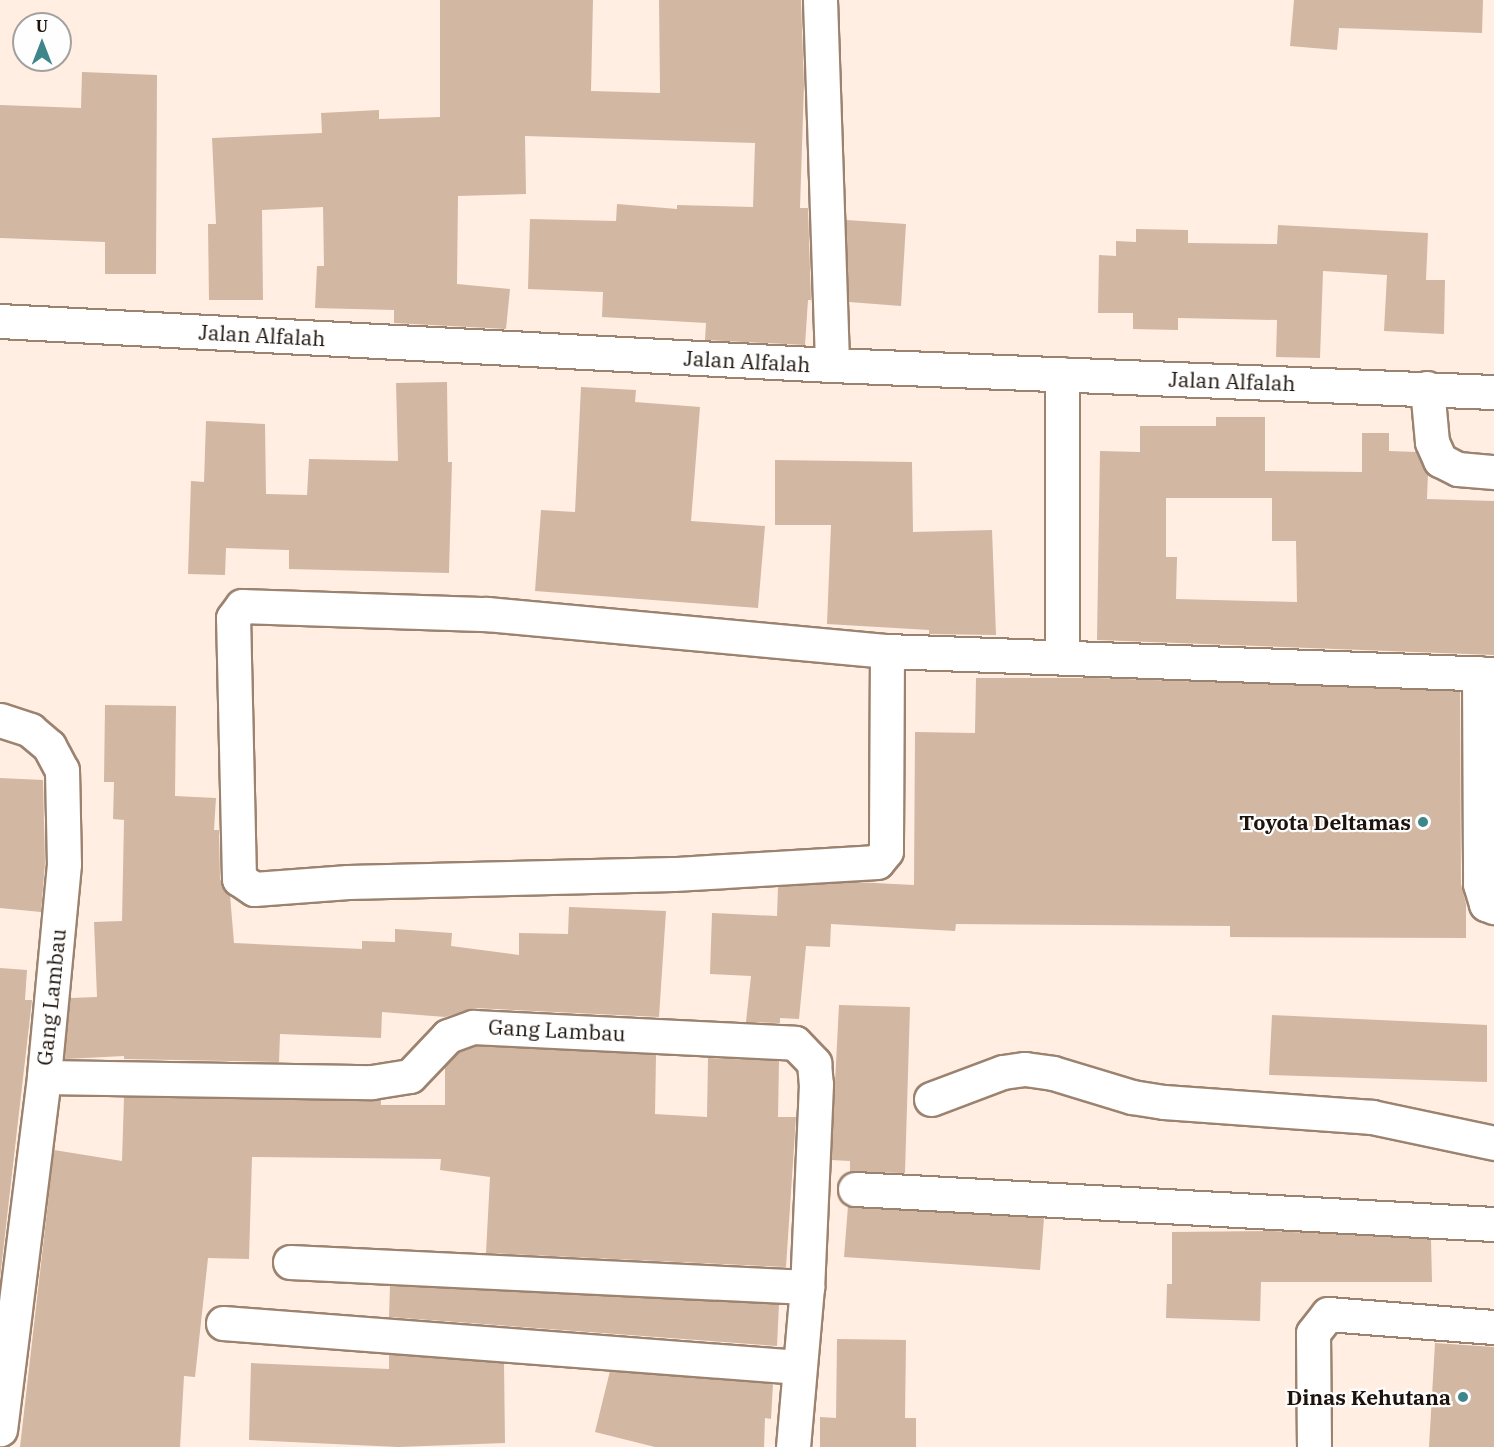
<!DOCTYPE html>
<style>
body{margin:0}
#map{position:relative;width:1494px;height:1447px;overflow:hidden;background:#ffeee1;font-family:"IBM Plex Serif",serif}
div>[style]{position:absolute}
.building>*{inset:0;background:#d2b7a3}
.roads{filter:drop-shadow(2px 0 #9c8370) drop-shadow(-2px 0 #9c8370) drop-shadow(0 2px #9c8370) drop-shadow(0 -2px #9c8370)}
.minor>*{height:33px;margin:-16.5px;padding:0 16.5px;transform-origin:16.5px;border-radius:16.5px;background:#fff}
.dots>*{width:16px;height:16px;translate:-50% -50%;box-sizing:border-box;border:3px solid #fefefe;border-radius:50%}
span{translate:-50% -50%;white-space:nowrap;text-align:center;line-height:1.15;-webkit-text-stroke:4.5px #fefefe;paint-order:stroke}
.street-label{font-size:21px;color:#1d130c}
.poi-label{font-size:21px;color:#1d130c;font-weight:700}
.right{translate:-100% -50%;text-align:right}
.north{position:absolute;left:12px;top:12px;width:60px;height:60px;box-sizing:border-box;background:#fefefe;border:2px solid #a4a09d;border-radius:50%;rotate:0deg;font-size:16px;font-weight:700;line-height:24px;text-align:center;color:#1d130c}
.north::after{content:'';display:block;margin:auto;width:21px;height:27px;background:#3e868a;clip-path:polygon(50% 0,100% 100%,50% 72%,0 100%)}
</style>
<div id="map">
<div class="building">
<div style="clip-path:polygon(440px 0,593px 0,591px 91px,660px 93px,659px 0,801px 0,804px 85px,800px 208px,808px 208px,811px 300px,808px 300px,805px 345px,705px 340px,706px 323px,602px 317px,603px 292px,528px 289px,530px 219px,616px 221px,617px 204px,677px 209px,677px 205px,753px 207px,755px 143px,525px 136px,526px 194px,458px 196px,457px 284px,510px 289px,506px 329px,394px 323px,394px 310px,315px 308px,317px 266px,324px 266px,323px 207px,262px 210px,263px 300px,209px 300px,208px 224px,216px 224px,212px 138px,322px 133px,321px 113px,379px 110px,379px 119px,440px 117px)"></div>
<div style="clip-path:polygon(1294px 0,1483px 0,1482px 33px,1339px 28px,1337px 50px,1290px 46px)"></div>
<div style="clip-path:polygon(82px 72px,157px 75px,156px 274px,105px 274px,105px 242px,0 238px,0 105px,81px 108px)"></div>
<div style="clip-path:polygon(846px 220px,906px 224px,901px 306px,849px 302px)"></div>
<div style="clip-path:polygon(1278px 225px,1428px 233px,1426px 280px,1445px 280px,1444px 334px,1384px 331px,1387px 275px,1323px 271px,1320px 358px,1276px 357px,1277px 320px,1178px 318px,1178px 330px,1133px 329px,1133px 313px,1098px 313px,1099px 255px,1116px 256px,1116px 241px,1136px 242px,1136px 229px,1188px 230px,1188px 243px,1277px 244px)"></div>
<div style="clip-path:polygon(447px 382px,448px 462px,452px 462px,449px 573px,289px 569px,289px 550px,226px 548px,225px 575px,188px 574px,191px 481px,204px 482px,206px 421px,265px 424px,266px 494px,307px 495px,309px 459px,398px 461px,396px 383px)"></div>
<div style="clip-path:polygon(581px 387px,636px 390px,635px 402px,700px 407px,691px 521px,765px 526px,758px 608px,535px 591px,541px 510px,575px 512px)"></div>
<div style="clip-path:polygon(evenodd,1216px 417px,1265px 417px,1265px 471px,1362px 472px,1362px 433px,1389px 433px,1389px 451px,1416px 452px,1428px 473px,1427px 499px,1494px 501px,1494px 655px,1097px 640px,1100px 451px,1140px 452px,1140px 426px,1216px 426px,1216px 417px,1166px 498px,1272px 498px,1272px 541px,1296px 541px,1297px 602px,1176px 599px,1177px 557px,1166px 557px,1166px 498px)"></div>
<div style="clip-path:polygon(775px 460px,912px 462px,913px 532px,992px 530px,996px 635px,929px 634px,929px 630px,827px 624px,831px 525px,775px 525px)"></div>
<div style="clip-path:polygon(976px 678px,1097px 678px,1460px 691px,1461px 884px,1466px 904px,1466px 938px,1230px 937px,1230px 926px,956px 924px,955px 931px,831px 924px,830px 947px,806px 946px,799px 1019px,780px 1018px,780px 1023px,746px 1022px,751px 976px,710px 974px,712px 913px,777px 916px,778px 887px,855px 882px,914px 885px,915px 732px,975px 733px)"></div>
<div style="clip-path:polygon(105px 705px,176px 706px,175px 796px,216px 798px,214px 830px,219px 830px,220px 879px,230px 895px,234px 943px,362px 949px,362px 941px,395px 942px,395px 929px,452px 933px,451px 946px,519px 955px,519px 933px,568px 934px,569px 907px,666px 911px,659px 1017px,474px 1008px,445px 1017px,382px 1012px,381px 1038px,280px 1034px,279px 1062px,124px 1059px,124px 1056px,65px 1059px,70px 998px,97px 997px,94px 922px,122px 921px,124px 820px,113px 819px,114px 782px,104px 782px)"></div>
<div style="clip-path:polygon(0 778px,43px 780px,45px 863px,41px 912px,0 908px)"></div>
<div style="clip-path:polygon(0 968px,27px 970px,25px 1000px,32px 1000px,0 1278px)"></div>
<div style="clip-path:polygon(839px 1005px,910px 1007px,905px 1173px,850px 1172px,850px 1161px,831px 1160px)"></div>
<div style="clip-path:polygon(1272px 1015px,1487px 1025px,1487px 1082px,1269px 1075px)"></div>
<div style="clip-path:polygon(476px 1046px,656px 1055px,655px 1114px,707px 1117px,708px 1058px,779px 1061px,778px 1117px,796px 1117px,786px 1267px,486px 1253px,490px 1177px,440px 1170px,441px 1159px,252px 1157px,249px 1259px,208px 1258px,195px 1377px,184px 1376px,180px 1447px,20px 1447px,54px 1150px,122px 1161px,124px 1097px,381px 1100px,381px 1105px,445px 1105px,445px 1066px,459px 1052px)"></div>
<div style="clip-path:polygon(848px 1206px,1044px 1218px,1040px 1270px,844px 1257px)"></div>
<div style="clip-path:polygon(1272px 1231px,1431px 1239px,1432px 1282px,1261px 1282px,1260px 1321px,1166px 1318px,1167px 1284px,1172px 1284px,1172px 1232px)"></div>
<div style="clip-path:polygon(390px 1286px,779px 1304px,777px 1346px,389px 1317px)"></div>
<div style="clip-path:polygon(837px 1339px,906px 1340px,905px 1418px,916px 1418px,916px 1447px,820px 1447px,820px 1417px,836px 1418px)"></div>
<div style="clip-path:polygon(1435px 1343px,1494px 1347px,1494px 1447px,1429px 1447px)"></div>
<div style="clip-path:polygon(389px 1354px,504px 1363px,505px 1443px,398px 1447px,249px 1440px,251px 1363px,389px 1369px)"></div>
<div style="clip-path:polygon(610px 1371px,773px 1384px,771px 1419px,765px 1418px,764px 1447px,655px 1447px,595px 1432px)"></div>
</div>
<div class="roads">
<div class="minor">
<div style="left:820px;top:0;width:365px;rotate:88.1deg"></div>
<div style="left:0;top:321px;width:833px;rotate:3.03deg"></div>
<div style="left:832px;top:365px;width:663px;rotate:2.34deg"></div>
<div style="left:1062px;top:374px;width:281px;rotate:90deg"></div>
<div style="left:1427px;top:388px;width:54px;rotate:84.7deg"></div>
<div style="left:1432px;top:442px;width:20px;rotate:66deg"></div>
<div style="left:1440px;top:460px;width:20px;rotate:27deg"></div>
<div style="left:1458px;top:469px;width:36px;rotate:5deg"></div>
<div style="left:887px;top:651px;width:200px;rotate:90.3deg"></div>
<div style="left:886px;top:851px;width:14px;rotate:129deg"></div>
<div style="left:877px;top:862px;width:204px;rotate:176.6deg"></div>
<div style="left:673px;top:874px;width:325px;rotate:178.6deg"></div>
<div style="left:348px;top:882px;width:94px;rotate:175.7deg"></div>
<div style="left:254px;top:889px;width:18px;rotate:-146deg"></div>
<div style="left:239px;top:879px;width:261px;rotate:-91.3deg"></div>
<div style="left:233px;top:618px;width:15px;rotate:-53deg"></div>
<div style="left:242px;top:606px;width:245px;rotate:1.9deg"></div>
<div style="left:487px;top:614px;width:402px;rotate:5.3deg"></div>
<div style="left:887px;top:651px;width:607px;rotate:2.17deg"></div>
<div style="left:1479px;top:673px;width:211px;rotate:89.7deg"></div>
<div style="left:1480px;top:884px;width:21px;rotate:73deg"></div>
<div style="left:1486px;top:904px;width:9px;rotate:21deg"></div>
<div style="left:0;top:720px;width:32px;rotate:18deg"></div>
<div style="left:30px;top:730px;width:25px;rotate:40deg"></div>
<div style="left:49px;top:746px;width:27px;rotate:62deg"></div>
<div style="left:62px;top:770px;width:94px;rotate:88.8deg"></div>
<div style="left:64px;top:864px;width:214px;rotate:95.4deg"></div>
<div style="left:44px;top:1077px;width:355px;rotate:97.1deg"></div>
<div style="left:44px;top:1077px;width:328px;rotate:0.9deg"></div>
<div style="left:372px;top:1082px;width:38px;rotate:-9deg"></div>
<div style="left:410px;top:1076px;width:55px;rotate:-46.5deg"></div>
<div style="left:448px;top:1036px;width:27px;rotate:-20deg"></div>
<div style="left:473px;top:1027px;width:322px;rotate:2.8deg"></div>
<div style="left:795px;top:1043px;width:28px;rotate:46deg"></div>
<div style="left:814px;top:1063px;width:21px;rotate:85deg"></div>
<div style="left:816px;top:1084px;width:203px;rotate:92.5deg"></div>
<div style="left:807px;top:1287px;width:161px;rotate:95deg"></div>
<div style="left:931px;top:1099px;width:77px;rotate:-20.6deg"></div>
<div style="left:1003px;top:1072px;width:22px;rotate:-8deg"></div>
<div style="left:1025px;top:1069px;width:28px;rotate:8deg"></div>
<div style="left:1053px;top:1073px;width:83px;rotate:16.9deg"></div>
<div style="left:1132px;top:1097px;width:32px;rotate:9deg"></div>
<div style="left:1164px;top:1102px;width:209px;rotate:4.1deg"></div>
<div style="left:1372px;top:1117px;width:125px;rotate:12deg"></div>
<div style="left:855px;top:1189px;width:640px;rotate:3.14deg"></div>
<div style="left:290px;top:1262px;width:518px;rotate:2.77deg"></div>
<div style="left:223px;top:1323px;width:578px;rotate:4.37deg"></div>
<div style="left:1314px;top:1447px;width:114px;rotate:-90.5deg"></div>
<div style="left:1313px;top:1333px;width:24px;rotate:-52deg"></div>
<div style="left:1328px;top:1314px;width:167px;rotate:4.5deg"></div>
</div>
</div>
<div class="dots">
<div style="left:1423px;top:822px;background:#3e868a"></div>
<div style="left:1463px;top:1397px;background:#3e868a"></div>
</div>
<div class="street-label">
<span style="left:262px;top:335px;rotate:3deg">Jalan Alfalah</span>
<span style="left:747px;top:361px;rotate:3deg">Jalan Alfalah</span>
<span style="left:1232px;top:381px;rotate:2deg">Jalan Alfalah</span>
<span style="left:51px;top:997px;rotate:-84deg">Gang Lambau</span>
<span style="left:557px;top:1030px;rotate:3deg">Gang Lambau</span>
</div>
<div class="poi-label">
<span class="right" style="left:1411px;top:822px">Toyota Deltamas</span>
<span class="right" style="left:1451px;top:1397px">Dinas Kehutana</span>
</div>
<div class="north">U</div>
</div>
